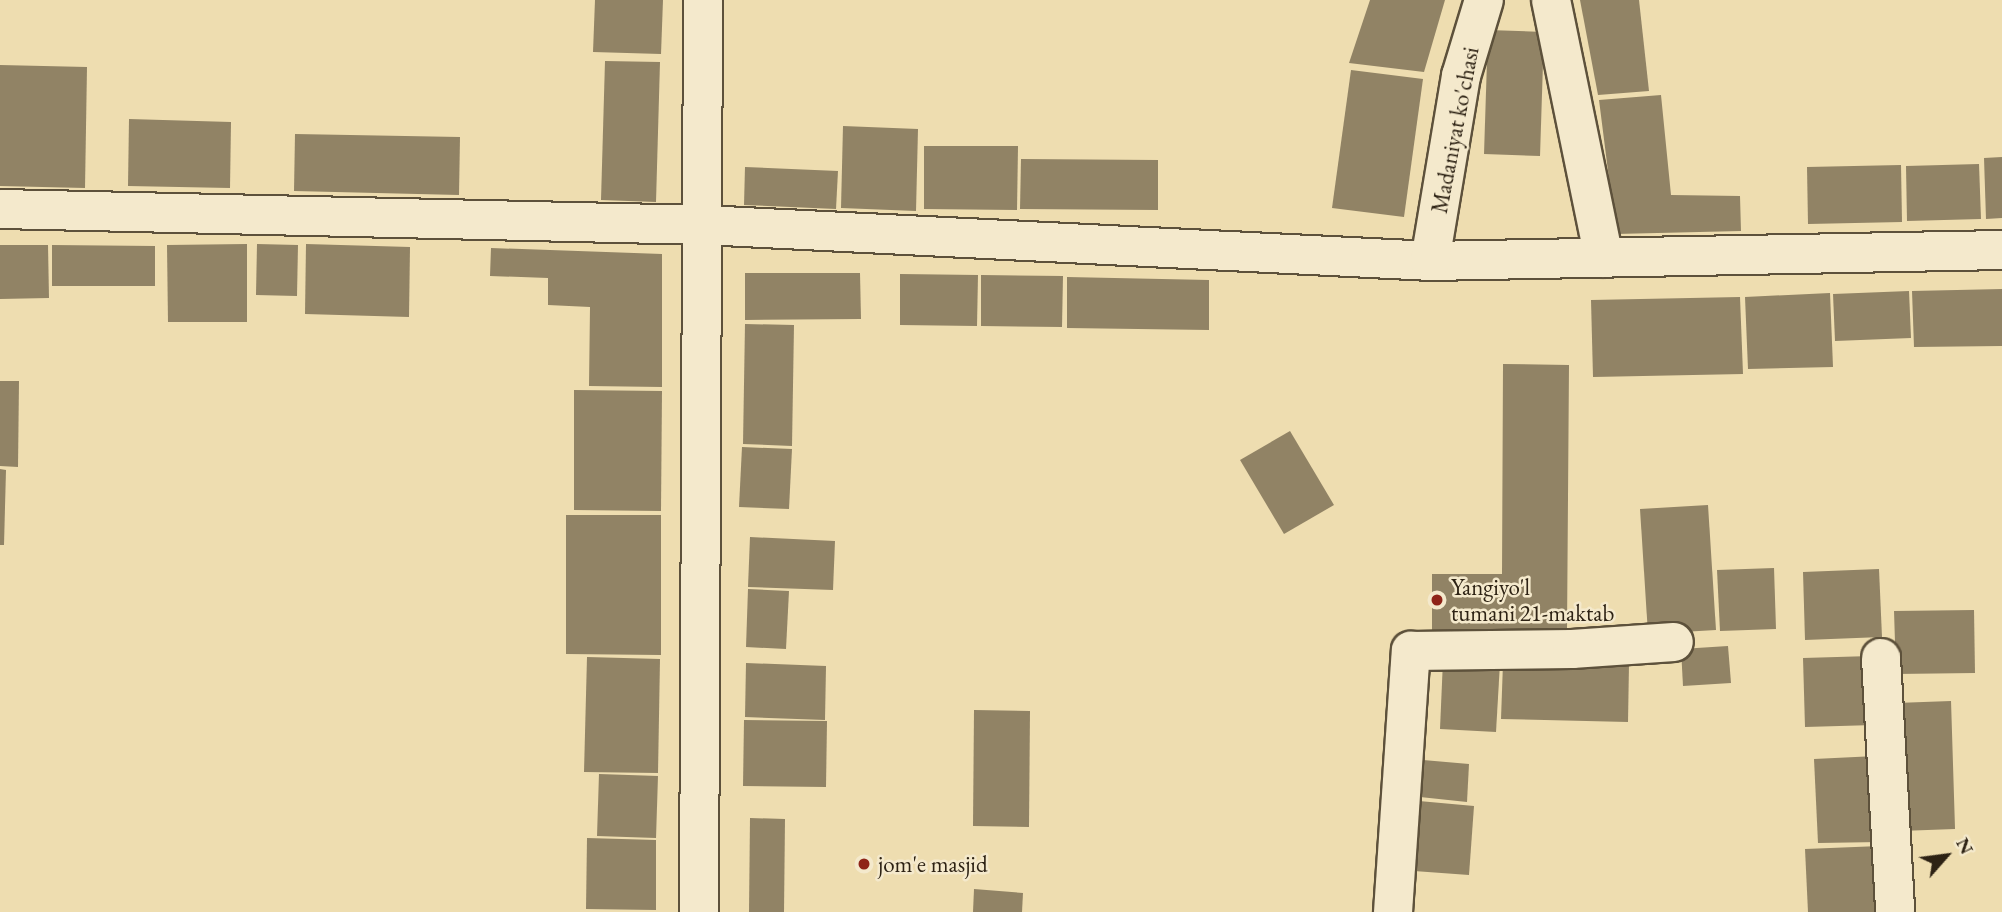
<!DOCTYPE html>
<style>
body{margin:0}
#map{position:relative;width:2002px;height:912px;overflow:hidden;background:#eeddb0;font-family:"EB Garamond",serif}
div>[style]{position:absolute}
.building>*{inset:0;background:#918365}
.roads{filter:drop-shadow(2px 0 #5d513b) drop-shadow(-2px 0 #5d513b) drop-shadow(0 2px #5d513b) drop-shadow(0 -2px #5d513b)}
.minor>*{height:38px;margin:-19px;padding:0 19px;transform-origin:19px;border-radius:19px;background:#f4e9cc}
.dots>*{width:19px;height:19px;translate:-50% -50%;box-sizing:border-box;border:4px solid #f4e9cc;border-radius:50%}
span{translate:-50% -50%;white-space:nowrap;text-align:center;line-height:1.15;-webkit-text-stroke:5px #f4e9cc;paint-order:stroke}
.street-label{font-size:23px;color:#2d2214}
.poi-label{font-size:23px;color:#2d2214}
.left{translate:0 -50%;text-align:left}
.north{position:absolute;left:1911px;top:821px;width:70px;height:70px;-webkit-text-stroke:5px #f4e9cc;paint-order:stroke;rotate:62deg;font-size:19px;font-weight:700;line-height:28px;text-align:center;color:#2d2214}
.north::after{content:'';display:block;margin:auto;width:24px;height:32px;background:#2d2214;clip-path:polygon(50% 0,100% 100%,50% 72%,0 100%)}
</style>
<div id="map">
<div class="building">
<div style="clip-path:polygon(595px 0,663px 0,661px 54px,593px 52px)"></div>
<div style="clip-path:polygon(1370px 0,1445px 0,1424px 72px,1349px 63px)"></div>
<div style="clip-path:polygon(1580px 0,1639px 0,1649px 91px,1598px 95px)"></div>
<div style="clip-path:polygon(1488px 30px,1544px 32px,1540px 156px,1484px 154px)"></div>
<div style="clip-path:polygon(605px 61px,660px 62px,656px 202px,601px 200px)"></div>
<div style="clip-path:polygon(0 65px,87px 67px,85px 188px,0 186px)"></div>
<div style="clip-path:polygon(1351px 70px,1423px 79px,1404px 217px,1332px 208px)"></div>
<div style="clip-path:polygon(1661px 95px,1671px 195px,1740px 196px,1741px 231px,1616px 234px,1599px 100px)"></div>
<div style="clip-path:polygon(129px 119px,231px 122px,230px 188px,128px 186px)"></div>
<div style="clip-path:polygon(843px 126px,918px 129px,916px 211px,841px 208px)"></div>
<div style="clip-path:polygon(295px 134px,460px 137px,459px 195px,294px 191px)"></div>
<div style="clip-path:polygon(924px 146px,1018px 146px,1017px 210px,924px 209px)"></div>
<div style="clip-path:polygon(2002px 157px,2002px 218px,1986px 219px,1984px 158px)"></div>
<div style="clip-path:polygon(1021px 159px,1158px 160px,1158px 210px,1020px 209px)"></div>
<div style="clip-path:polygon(1979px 164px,1981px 219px,1907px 221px,1906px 166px)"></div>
<div style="clip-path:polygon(1901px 165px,1902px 222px,1808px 224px,1807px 167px)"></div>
<div style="clip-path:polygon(745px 167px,838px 171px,836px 209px,744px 205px)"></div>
<div style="clip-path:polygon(247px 244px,247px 322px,168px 322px,167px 245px)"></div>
<div style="clip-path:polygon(257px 244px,298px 245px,297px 296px,256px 295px)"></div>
<div style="clip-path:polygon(306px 244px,410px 247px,409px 317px,305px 314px)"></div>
<div style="clip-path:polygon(0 245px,48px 245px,49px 298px,0 299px)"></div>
<div style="clip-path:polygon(52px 245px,155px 246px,155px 286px,52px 286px)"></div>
<div style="clip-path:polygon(491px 248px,662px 254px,662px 387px,589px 386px,590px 307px,548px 305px,548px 278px,490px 276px)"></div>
<div style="clip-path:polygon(745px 273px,860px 273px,861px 319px,745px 320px)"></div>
<div style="clip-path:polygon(900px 274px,978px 275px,977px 326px,900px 325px)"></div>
<div style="clip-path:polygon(981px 275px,1063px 276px,1062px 327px,981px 326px)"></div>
<div style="clip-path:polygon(1067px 277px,1209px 280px,1209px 330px,1067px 328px)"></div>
<div style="clip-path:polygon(2002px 289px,2002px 346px,1914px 347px,1912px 291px)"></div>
<div style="clip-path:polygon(1909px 291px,1911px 338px,1835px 341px,1833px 294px)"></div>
<div style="clip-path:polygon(1830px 293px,1833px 367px,1748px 369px,1745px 297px)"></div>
<div style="clip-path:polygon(1740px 297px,1743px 374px,1593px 377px,1591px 300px)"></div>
<div style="clip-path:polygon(745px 324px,794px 325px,792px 446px,743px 444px)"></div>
<div style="clip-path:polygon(1503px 364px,1569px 365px,1567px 631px,1432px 630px,1432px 574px,1502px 574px)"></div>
<div style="clip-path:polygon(0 381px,19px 381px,18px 467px,0 466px)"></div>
<div style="clip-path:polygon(574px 390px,662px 391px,661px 511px,574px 510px)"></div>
<div style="clip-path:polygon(1290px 431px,1334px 505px,1284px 534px,1240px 460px)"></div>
<div style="clip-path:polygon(742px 447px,792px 449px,789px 509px,739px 507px)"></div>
<div style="clip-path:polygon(0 469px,6px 470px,4px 545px,0 545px)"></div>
<div style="clip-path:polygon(1708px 505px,1716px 630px,1648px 634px,1640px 509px)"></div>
<div style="clip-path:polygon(566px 515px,661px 515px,661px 655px,566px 654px)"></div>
<div style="clip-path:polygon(750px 537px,835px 541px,833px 590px,748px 587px)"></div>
<div style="clip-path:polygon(1774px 568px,1776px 629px,1720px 631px,1717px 570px)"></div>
<div style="clip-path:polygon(1879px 569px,1882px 637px,1805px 640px,1803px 572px)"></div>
<div style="clip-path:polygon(748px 589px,789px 591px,786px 649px,746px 647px)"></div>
<div style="clip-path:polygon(1974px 610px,1975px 673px,1896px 674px,1894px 611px)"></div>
<div style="clip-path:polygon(1728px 646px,1731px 683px,1683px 686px,1681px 649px)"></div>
<div style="clip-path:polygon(1871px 656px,1874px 725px,1805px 727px,1803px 658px)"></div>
<div style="clip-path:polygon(587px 657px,660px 659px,658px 773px,584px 772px)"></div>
<div style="clip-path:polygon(1443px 660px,1500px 663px,1496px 732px,1440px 729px)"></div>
<div style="clip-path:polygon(746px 663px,826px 666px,825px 720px,745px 717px)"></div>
<div style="clip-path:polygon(1503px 663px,1629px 664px,1628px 722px,1501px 719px)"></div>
<div style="clip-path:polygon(1951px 701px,1955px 829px,1900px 831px,1896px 703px)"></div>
<div style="clip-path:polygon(974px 710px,1030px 711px,1029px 827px,973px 826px)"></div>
<div style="clip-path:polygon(744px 720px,827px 721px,826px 787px,743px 786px)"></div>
<div style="clip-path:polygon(1876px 756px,1880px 842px,1818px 843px,1814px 759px)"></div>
<div style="clip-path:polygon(1423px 760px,1469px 764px,1467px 802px,1420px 797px)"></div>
<div style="clip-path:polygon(599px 774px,658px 776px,656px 838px,597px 836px)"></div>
<div style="clip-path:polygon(1419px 801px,1474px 806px,1469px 875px,1414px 871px)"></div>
<div style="clip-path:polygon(750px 818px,785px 819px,784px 912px,749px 912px)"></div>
<div style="clip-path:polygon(587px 838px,656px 840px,656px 910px,586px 909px)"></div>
<div style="clip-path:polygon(1880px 846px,1883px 912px,1808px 912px,1805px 849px)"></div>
<div style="clip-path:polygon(974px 889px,1023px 893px,1022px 912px,973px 912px)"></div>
</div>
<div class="roads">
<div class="minor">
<div style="left:1551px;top:0;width:263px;rotate:78.4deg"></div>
<div style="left:0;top:209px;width:703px;rotate:1.3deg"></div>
<div style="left:703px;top:225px;width:728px;rotate:2.83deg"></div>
<div style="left:1430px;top:261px;width:572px;rotate:-1.1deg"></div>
<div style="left:1430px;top:261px;width:188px;rotate:-80.5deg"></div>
<div style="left:1461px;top:76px;width:79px;rotate:-73.2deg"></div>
<div style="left:1881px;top:658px;width:254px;rotate:86.8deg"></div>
<div style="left:699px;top:912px;width:912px;rotate:-89.75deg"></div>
<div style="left:1393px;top:912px;width:262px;rotate:-86.1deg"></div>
<div style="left:1411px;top:651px;width:161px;rotate:-0.7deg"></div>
<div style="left:1572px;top:649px;width:102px;rotate:-3.9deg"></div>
</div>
</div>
<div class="dots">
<div style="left:1437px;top:600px;background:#8f2418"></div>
<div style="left:864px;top:864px;background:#8f2418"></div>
</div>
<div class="street-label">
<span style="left:1455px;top:130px;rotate:-79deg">Madaniyat ko'chasi</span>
</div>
<div class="poi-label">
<span class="left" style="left:1451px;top:600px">Yangiyo'l<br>tumani 21-maktab</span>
<span class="left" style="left:878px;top:864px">jom'e masjid</span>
</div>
<div class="north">N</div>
</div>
